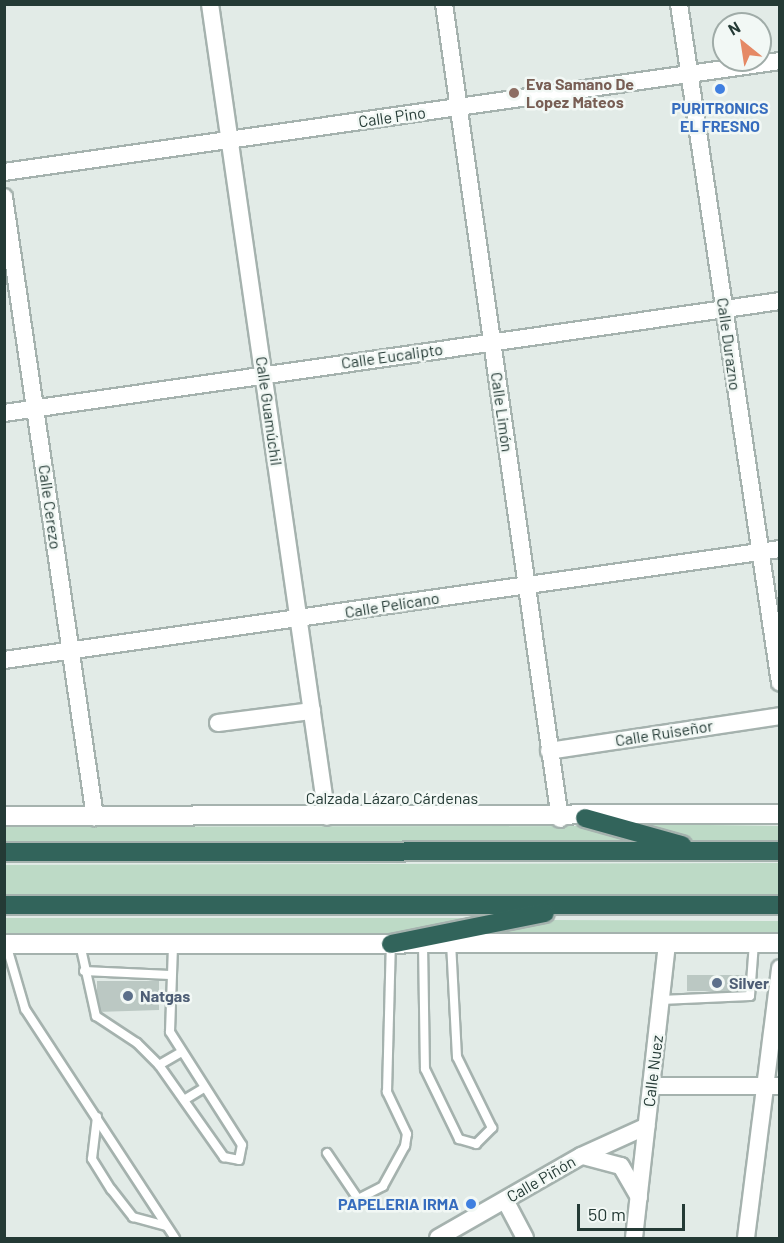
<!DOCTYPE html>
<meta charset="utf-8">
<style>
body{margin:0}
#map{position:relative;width:784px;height:1243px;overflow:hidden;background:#e2ebe7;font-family:Barlow,sans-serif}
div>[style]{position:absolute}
.green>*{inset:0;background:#bddac6}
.building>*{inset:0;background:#bbc8c3}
.roads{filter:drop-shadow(2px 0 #a5b2ae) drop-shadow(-2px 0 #a5b2ae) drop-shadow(0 2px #a5b2ae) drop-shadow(0 -2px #a5b2ae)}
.lane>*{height:8px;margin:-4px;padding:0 4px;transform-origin:4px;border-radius:4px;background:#fff}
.street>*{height:16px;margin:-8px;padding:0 8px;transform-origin:8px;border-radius:8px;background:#fff}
.secondary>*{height:18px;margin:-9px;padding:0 9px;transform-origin:9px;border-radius:9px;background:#fff}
.highway>*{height:18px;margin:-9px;padding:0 9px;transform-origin:9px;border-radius:9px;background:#32645b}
.dots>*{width:16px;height:16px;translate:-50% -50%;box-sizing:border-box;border:3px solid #f2f8f5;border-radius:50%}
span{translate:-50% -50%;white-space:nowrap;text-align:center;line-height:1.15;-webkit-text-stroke:5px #f2f8f5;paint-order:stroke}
.education-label{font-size:16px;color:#785e54;font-weight:700}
.left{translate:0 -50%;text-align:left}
.shop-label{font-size:16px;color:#366cbe;font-weight:700}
.right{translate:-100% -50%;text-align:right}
.street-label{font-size:16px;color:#243a35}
.service-label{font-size:16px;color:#4e5e75;font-weight:700}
.frame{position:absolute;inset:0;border:6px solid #243a35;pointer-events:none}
.north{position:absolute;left:712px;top:12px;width:60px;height:60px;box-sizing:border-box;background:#f2f8f5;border:2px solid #a0aca8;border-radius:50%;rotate:330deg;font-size:16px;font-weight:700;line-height:24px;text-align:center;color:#243a35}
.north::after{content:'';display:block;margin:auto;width:21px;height:27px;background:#e58965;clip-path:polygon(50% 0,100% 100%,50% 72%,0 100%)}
.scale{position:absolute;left:577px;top:1204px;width:108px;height:27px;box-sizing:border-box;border:3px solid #243a35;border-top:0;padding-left:8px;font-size:18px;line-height:21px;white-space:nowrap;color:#243a35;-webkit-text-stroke:4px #f2f8f5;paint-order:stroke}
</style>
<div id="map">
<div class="green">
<div style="clip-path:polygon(634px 824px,779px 826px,779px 846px,710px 846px)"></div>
<div style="clip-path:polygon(582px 826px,653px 847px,5px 847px,4px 827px)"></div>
<div style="clip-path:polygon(779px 863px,779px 895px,4px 895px,5px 865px)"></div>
<div style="clip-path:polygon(5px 918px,500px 918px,389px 938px,5px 938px)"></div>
<div style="clip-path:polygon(555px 920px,779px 921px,779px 937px,452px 939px)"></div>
</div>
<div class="building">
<div style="clip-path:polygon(687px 975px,747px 975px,747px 991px,687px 991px)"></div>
<div style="clip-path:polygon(97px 981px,159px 981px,159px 1010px,97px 1012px)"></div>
</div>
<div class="roads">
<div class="lane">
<div style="left:6px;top:944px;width:68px;rotate:73.7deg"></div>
<div style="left:25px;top:1009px;width:274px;rotate:56.8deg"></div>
<div style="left:80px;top:944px;width:74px;rotate:77.5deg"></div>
<div style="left:96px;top:1016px;width:49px;rotate:33.4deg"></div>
<div style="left:137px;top:1043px;width:31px;rotate:45deg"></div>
<div style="left:159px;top:1065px;width:113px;rotate:54.8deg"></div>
<div style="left:224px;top:1157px;width:15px;rotate:11deg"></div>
<div style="left:239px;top:1160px;width:15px;rotate:-79deg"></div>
<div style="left:242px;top:1145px;width:134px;rotate:-122.5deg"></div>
<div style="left:170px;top:1032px;width:88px;rotate:-88deg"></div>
<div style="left:423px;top:944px;width:125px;rotate:89.1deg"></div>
<div style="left:425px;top:1069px;width:78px;rotate:64.1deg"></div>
<div style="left:459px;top:1139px;width:18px;rotate:16deg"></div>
<div style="left:476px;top:1144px;width:23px;rotate:-45deg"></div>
<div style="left:492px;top:1128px;width:79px;rotate:-116.2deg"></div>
<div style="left:457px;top:1057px;width:113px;rotate:-93deg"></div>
<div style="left:84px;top:971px;width:86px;rotate:2.7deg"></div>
<div style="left:661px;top:1000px;width:89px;rotate:-2.6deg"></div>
<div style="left:750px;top:996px;width:53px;rotate:-85.7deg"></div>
<div style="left:159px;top:1065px;width:24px;rotate:-30deg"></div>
<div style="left:184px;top:1100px;width:23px;rotate:-31deg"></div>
<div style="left:97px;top:1117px;width:42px;rotate:96.8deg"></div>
<div style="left:92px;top:1159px;width:36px;rotate:58deg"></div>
<div style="left:111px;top:1189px;width:36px;rotate:52deg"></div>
<div style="left:133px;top:1217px;width:34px;rotate:15deg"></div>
<div style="left:327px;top:1153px;width:55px;rotate:56deg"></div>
<div style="left:358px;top:1199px;width:28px;rotate:-27deg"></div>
<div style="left:383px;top:1186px;width:46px;rotate:-61.2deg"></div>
<div style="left:405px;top:1146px;width:12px;rotate:-81deg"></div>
<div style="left:407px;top:1134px;width:47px;rotate:-115.5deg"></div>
<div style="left:387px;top:1092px;width:148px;rotate:-88.5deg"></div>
</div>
<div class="street">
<div style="left:210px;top:4px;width:821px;rotate:81.81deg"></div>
<div style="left:444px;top:4px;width:823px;rotate:81.9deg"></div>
<div style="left:679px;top:4px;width:686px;rotate:81.54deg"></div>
<div style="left:4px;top:172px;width:784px;rotate:-8.14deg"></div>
<div style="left:4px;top:197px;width:627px;rotate:81.65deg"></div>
<div style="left:4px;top:413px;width:784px;rotate:-8.21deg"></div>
<div style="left:4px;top:660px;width:784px;rotate:-8.14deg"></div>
<div style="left:218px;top:723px;width:95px;rotate:-7.3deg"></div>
<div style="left:549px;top:751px;width:234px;rotate:-8.6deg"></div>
<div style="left:652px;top:1086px;width:128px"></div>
<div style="left:583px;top:1156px;width:39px;rotate:15deg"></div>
<div style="left:621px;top:1166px;width:36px;rotate:60deg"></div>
<div style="left:505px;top:1200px;width:43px;rotate:62.2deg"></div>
<div style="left:438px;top:1238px;width:165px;rotate:-29.8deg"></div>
<div style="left:581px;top:1156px;width:72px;rotate:-24.4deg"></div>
<div style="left:634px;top:1238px;width:296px;rotate:-83.6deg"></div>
<div style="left:746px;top:1238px;width:272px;rotate:-82.8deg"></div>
</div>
<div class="secondary">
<div style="left:4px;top:816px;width:776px;rotate:-0.15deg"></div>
<div style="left:4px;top:944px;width:776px;rotate:-0.07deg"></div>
</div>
<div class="highway">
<div style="left:585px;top:818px;width:101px;rotate:15.6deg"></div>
<div style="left:4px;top:852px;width:776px;rotate:-0.07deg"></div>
<div style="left:4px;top:905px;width:776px"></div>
<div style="left:391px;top:944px;width:157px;rotate:-11.4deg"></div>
</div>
</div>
<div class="dots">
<div style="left:720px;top:89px;background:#3f7fe0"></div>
<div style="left:514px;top:93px;background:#8d6e63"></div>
<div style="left:717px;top:983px;background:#5c6f8a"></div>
<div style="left:128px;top:996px;background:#5c6f8a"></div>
<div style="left:471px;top:1204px;background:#3f7fe0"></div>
</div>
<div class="education-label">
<span class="left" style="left:526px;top:93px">Eva Samano De<br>Lopez Mateos</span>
</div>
<div class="shop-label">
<span style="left:720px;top:117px">PURITRONICS<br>EL FRESNO</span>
<span class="right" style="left:459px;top:1204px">PAPELERIA IRMA</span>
</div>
<div class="street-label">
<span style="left:392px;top:117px;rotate:-8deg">Calle Pino</span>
<span style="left:729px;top:344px;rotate:82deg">Calle Durazno</span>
<span style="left:392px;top:356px;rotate:-8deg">Calle Eucalipto</span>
<span style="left:269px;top:411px;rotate:82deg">Calle Guamúchil</span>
<span style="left:502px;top:412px;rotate:82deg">Calle Limón</span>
<span style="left:50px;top:507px;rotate:82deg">Calle Cerezo</span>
<span style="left:392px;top:605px;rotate:-9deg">Calle Pelícano</span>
<span style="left:664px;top:733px;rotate:-9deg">Calle Ruiseñor</span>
<span style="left:392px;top:798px">Calzada Lázaro Cárdenas</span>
<span style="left:653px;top:1071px;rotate:-83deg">Calle Nuez</span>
<span style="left:541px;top:1179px;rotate:-30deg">Calle Piñón</span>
</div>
<div class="service-label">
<span class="left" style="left:729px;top:983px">Silver</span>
<span class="left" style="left:140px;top:996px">Natgas</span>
</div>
<div class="frame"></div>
<div class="north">N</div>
<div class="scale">50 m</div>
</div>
